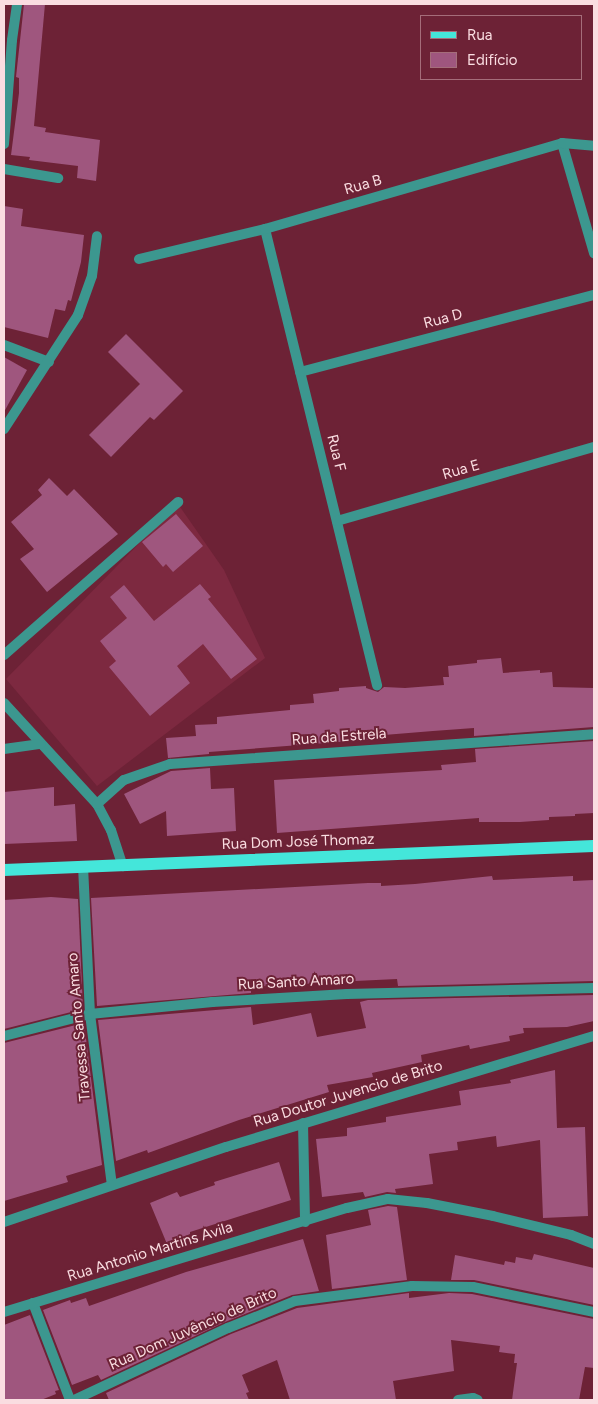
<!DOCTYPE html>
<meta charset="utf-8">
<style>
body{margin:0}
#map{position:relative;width:598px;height:1404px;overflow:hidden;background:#6d2236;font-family:Figtree,sans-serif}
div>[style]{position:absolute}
.built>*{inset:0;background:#7d2940}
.building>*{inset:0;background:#9f567e}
.minor>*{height:10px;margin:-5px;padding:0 5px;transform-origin:5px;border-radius:5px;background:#3c978f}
.primary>*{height:12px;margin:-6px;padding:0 6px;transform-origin:6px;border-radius:6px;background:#44e6da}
span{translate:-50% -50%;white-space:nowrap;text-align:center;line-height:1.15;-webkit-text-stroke:4px #6d2236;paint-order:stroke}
.street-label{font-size:15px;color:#fadde1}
.frame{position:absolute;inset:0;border:5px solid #fadde1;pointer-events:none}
.legend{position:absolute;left:420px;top:15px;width:162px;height:65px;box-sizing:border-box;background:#6d2236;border:1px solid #a56d7a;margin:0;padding:6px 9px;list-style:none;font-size:15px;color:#fadde1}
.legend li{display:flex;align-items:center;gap:10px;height:25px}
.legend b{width:25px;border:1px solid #a56d7a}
</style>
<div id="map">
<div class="built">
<div style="clip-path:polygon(178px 504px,224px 570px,265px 658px,97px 786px,6px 679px)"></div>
</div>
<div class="building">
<div style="clip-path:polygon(24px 4px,45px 4px,34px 126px,46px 128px,45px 132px,100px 140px,96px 181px,77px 178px,78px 166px,29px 160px,30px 157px,11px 155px,19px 93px,19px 78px,16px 77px)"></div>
<div style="clip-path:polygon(4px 206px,23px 209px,21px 226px,84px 235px,81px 262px,71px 301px,68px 300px,65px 311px,55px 309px,48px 338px,4px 327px)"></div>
<div style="clip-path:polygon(126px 334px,183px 391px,154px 420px,150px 417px,111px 457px,89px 435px,140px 384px,108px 352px)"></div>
<div style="clip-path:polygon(4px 357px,27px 370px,4px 412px)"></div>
<div style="clip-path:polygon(49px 478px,67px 496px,74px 489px,118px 534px,47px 592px,20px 559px,34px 549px,11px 522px,42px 495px,38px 490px)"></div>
<div style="clip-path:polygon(176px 514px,203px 546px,173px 572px,166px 564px,163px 567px,142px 542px)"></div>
<div style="clip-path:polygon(200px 584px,211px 597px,208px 599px,257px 659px,231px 679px,203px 644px,177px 666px,190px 683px,150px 716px,109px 667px,116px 661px,100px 641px,127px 618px,110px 597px,124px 585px,154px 621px)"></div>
<div style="clip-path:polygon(501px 658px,503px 673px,540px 670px,540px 673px,552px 672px,553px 687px,594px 688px,594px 727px,474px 736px,474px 728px,433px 731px,384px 735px,384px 738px,365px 740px,209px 752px,209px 754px,168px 758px,166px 738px,196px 736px,195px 725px,217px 724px,217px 717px,290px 710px,290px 705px,314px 703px,313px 694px,339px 691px,339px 688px,366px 686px,366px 688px,378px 692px,384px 687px,405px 688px,444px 685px,443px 677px,449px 677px,448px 666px,477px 663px,477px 660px)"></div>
<div style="clip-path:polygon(594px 741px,594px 813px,575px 814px,575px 816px,549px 817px,549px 820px,520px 822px,479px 822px,479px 818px,277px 833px,274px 780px,442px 770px,441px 765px,476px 762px,475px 749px)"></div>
<div style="clip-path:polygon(210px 768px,211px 789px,234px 788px,236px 831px,167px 836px,166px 811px,140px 824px,124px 794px,171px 771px)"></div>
<div style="clip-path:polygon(54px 787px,54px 806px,75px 804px,77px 841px,4px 844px,4px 792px)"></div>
<div style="clip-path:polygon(492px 876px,493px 880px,573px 876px,573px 881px,594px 880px,594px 981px,398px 986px,397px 979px,355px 981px,251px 987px,251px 993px,97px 1006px,91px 898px,368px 883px,381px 883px,381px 886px,415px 884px)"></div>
<div style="clip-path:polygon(51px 897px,78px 899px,83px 1009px,4px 1029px,4px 900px)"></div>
<div style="clip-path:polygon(594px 995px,594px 1021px,567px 1027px,523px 1028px,524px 1033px,509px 1036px,510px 1041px,470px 1049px,469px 1045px,421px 1055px,422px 1062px,372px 1073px,373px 1077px,327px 1085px,329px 1092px,239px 1120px,148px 1153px,147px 1150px,116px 1161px,98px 1020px,251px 1007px,253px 1025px,311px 1013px,317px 1037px,366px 1028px,360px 1002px,368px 1000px)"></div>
<div style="clip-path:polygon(84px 1023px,102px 1165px,66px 1176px,68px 1182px,4px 1201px,4px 1043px)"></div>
<div style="clip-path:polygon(555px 1070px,557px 1128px,585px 1127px,588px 1216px,543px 1218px,540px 1140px,497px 1147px,496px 1136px,457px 1142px,458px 1150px,429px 1154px,433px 1184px,395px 1189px,396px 1193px,387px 1192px,365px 1197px,363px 1192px,322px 1197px,316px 1139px,347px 1136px,347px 1128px,386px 1122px,386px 1117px,461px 1105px,459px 1091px,511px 1083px,510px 1080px)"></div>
<div style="clip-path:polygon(279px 1162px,291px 1200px,190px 1232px,190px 1234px,167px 1244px,150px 1203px,177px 1192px,180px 1197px,215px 1185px,214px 1182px)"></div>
<div style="clip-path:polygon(388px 1206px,397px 1207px,407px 1280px,332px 1289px,326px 1235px,371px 1225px,368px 1210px)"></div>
<div style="clip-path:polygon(303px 1239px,319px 1291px,292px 1295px,225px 1322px,101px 1380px,98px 1375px,72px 1385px,43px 1310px,70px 1300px,71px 1303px,86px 1298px,89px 1306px,186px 1272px)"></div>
<div style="clip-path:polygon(534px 1254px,594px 1268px,594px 1305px,474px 1280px,451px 1280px,455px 1255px,504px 1265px,505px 1261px,515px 1263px,516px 1257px,532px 1260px)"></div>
<div style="clip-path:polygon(409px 1293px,409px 1298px,449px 1293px,472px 1294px,594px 1319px,594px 1368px,585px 1367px,579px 1400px,512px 1400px,517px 1363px,514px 1363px,515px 1354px,499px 1352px,500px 1346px,451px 1340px,454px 1371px,393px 1381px,396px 1400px,290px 1400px,277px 1360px,242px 1375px,249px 1392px,246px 1393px,249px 1400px,109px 1400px,106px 1393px,231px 1334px,297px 1308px)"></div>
<div style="clip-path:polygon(30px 1315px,59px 1390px,55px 1391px,56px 1394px,41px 1400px,4px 1400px,4px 1325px)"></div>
</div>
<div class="minor">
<div style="left:562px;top:143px;width:115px;rotate:73.8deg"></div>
<div style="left:4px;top:144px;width:104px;rotate:-85.6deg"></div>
<div style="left:12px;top:40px;width:36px;rotate:-82deg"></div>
<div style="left:4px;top:169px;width:55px;rotate:9.5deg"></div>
<div style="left:265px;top:229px;width:470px;rotate:76.2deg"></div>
<div style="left:139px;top:259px;width:130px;rotate:-13.4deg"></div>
<div style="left:265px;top:229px;width:309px;rotate:-16.1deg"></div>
<div style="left:562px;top:143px;width:32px;rotate:5deg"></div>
<div style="left:4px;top:345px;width:48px;rotate:20.7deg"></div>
<div style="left:300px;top:372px;width:304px;rotate:-14.7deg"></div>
<div style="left:4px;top:429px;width:136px;rotate:-57deg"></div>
<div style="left:78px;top:315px;width:41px;rotate:-70.3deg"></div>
<div style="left:92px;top:276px;width:40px;rotate:-82.9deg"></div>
<div style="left:337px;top:521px;width:267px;rotate:-16.1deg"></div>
<div style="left:4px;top:655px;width:232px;rotate:-41.3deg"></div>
<div style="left:4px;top:703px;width:137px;rotate:47.4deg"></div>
<div style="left:97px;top:804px;width:30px;rotate:62deg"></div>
<div style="left:111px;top:830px;width:38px;rotate:72deg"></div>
<div style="left:4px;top:749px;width:37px;rotate:-8deg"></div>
<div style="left:97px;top:804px;width:36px;rotate:-42deg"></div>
<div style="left:124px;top:780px;width:49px;rotate:-19.2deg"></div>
<div style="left:170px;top:764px;width:425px;rotate:-4deg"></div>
<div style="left:83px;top:866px;width:148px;rotate:87.3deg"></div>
<div style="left:90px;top:1014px;width:172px;rotate:82.7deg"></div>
<div style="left:4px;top:1036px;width:89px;rotate:-14.3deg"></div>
<div style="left:90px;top:1014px;width:123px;rotate:-5.6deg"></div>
<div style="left:212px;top:1002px;width:135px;rotate:-3.4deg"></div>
<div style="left:347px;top:994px;width:247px;rotate:-1.4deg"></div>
<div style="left:303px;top:1123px;width:99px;rotate:88.8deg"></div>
<div style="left:4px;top:1222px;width:234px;rotate:-18.7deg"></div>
<div style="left:226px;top:1147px;width:384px;rotate:-16.8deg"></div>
<div style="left:33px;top:1303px;width:104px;rotate:69.1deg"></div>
<div style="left:4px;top:1312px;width:358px;rotate:-16.9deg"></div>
<div style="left:347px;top:1208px;width:42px;rotate:-12.4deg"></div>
<div style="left:388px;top:1199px;width:39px;rotate:6deg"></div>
<div style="left:427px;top:1203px;width:67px;rotate:11.1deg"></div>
<div style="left:493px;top:1216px;width:80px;rotate:13.7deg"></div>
<div style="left:571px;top:1235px;width:25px;rotate:21deg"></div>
<div style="left:74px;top:1400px;width:170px;rotate:-25.1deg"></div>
<div style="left:228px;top:1328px;width:72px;rotate:-21.9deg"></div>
<div style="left:295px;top:1301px;width:118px;rotate:-7.3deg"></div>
<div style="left:412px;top:1286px;width:61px;rotate:0.9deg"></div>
<div style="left:473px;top:1287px;width:124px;rotate:11.7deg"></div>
<div style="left:458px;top:1400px;width:15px;rotate:-8deg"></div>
<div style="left:473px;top:1398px;width:5px;rotate:22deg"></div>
</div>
<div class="primary">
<div style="left:4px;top:870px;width:590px;rotate:-2.33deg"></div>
</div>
<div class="street-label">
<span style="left:363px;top:185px;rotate:-16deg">Rua B</span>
<span style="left:443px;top:319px;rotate:-15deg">Rua D</span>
<span style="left:336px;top:453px;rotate:76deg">Rua F</span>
<span style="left:461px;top:470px;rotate:-16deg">Rua E</span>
<span style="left:339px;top:737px;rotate:-4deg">Rua da Estrela</span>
<span style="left:298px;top:842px;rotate:-2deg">Rua Dom José Thomaz</span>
<span style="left:296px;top:982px;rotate:-3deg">Rua Santo Amaro</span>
<span style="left:79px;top:1027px;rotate:-95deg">Travessa Santo Amaro</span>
<span style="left:348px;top:1094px;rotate:-17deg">Rua Doutor Juvencio de Brito</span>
<span style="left:150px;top:1252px;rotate:-17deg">Rua Antonio Martins Avila</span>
<span style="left:193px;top:1329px;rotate:-24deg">Rua Dom Juvêncio de Brito</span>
</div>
<div class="frame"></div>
<ul class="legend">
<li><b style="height:6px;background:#44e6da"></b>Rua</li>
<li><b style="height:14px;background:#9f567e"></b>Edifício</li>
</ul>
</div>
